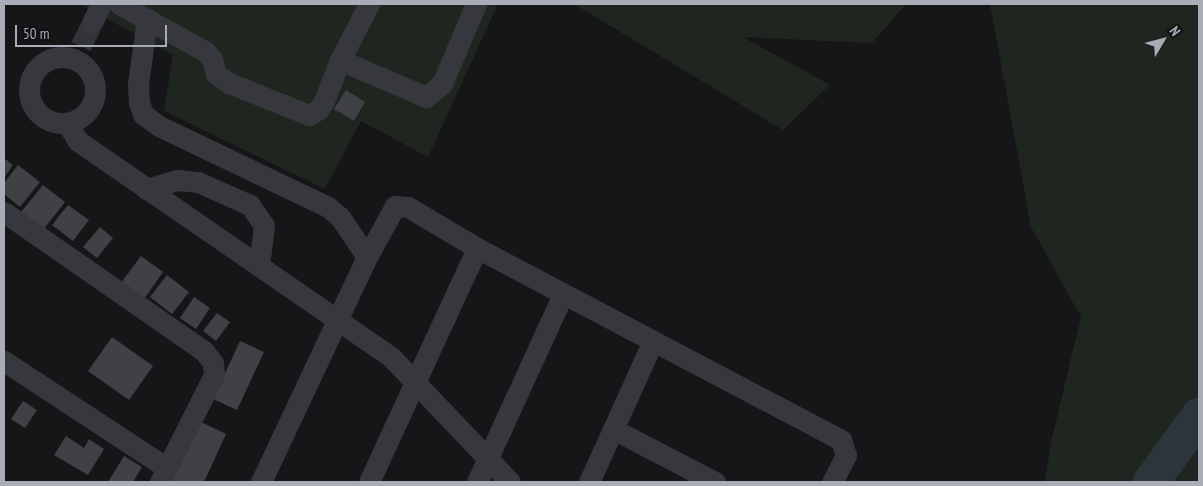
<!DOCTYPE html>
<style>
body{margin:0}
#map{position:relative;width:1203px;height:486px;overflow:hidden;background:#161618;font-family:"PT Sans Narrow",sans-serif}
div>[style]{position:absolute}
.green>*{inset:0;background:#1e261f}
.river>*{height:36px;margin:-18px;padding:0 18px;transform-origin:18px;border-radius:18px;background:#2c353c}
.building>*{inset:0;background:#404145}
.street-tunnel>*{height:21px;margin-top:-10.5px;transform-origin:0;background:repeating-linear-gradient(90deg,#333438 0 21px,transparent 0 32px)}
.street>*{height:21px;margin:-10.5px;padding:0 10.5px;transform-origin:10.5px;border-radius:10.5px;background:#37383d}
.street>.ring{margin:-10.5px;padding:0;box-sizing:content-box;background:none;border:21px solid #37383d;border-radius:50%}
span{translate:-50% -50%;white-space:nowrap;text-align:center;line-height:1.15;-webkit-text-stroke:5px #111113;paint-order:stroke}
.frame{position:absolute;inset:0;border:5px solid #a8adb8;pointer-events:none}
.north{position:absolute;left:1138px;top:15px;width:50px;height:50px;-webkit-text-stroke:4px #111113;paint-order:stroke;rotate:53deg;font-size:14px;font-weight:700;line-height:20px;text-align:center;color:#a8adb8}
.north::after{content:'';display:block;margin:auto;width:18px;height:22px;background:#a8adb8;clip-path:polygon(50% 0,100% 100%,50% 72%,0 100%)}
.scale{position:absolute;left:15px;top:25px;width:152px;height:22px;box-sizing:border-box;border:2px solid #a8adb8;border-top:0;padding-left:6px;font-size:15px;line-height:18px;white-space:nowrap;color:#a8adb8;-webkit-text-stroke:4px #111113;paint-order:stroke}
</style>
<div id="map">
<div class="green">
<div style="clip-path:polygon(80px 4px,498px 4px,428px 157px,361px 121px,325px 189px,164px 111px,173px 55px)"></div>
<div style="clip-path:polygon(574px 4px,906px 4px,872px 43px,743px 37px,830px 85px,783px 130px)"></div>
<div style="clip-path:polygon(990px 4px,1199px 4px,1199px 482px,1045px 482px,1051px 442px,1081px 317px,1031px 227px)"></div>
</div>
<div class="river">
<div style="left:1151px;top:482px;width:82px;rotate:-54deg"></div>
</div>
<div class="building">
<div style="clip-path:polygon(346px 90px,365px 102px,354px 121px,334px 109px)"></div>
<div style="clip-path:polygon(4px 158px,13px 165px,4px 178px)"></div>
<div style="clip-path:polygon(18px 165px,40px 182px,20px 207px,4px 194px,4px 183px)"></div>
<div style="clip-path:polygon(43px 185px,65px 202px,43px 230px,21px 212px)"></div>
<div style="clip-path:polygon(68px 205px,89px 220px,73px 241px,52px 225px)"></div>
<div style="clip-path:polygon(100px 227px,113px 238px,97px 258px,83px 247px)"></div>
<div style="clip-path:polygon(141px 256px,163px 272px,144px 299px,121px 283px)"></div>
<div style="clip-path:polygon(167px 275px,189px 292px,172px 314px,150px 297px)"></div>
<div style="clip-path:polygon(194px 297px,210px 308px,196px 329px,180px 318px)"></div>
<div style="clip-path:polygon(217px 313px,230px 322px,216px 341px,203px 331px)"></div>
<div style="clip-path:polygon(112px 337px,153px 366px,129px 400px,88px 371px)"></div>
<div style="clip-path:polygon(240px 341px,264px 352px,237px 410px,213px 399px)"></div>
<div style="clip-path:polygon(23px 401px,37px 410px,25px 428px,11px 419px)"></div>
<div style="clip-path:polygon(197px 420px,226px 434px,204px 482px,168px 482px)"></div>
<div style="clip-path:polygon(66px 436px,84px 448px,89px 439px,104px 449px,88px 475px,54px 455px)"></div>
<div style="clip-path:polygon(124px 456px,142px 467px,133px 482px,108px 482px)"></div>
</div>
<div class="street-tunnel">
<div style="left:81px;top:46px;width:25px;rotate:-64deg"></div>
</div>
<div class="street">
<div style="left:119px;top:4px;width:98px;rotate:28.7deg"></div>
<div style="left:205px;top:51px;width:11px;rotate:49deg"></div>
<div style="left:212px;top:59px;width:16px;rotate:75deg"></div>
<div style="left:216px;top:74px;width:16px;rotate:35deg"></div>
<div style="left:229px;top:83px;width:86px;rotate:21.8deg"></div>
<div style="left:309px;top:115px;width:12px;rotate:-31deg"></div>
<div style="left:319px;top:109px;width:9px;rotate:-58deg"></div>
<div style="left:324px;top:101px;width:44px;rotate:-68.7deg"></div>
<div style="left:340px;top:60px;width:63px;rotate:-62.6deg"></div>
<div style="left:147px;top:19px;width:66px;rotate:97.9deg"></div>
<div style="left:138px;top:84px;width:18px;rotate:87deg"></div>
<div style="left:139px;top:102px;width:13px;rotate:72deg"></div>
<div style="left:143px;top:114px;width:20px;rotate:37deg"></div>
<div style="left:159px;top:126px;width:187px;rotate:25.6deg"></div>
<div style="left:328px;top:207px;width:16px;rotate:40deg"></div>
<div style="left:340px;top:217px;width:48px;rotate:56deg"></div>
<div style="left:92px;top:23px;width:21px;rotate:-65deg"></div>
<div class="ring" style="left:29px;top:57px;width:45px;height:45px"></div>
<div style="left:340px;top:60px;width:94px;rotate:23.3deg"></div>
<div style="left:426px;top:97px;width:21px;rotate:-39deg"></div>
<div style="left:442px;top:84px;width:87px;rotate:-67deg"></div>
<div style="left:67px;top:123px;width:21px;rotate:59deg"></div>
<div style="left:78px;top:141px;width:382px;rotate:34.6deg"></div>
<div style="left:392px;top:358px;width:171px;rotate:46.4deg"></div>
<div style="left:146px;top:189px;width:33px;rotate:-16deg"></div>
<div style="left:178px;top:180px;width:20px;rotate:6deg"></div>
<div style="left:198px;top:182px;width:57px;rotate:23.9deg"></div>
<div style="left:250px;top:205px;width:25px;rotate:56deg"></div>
<div style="left:264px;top:226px;width:40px;rotate:97.1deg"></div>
<div style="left:4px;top:212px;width:244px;rotate:34.8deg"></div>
<div style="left:204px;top:351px;width:15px;rotate:53deg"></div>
<div style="left:213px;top:363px;width:12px;rotate:85deg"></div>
<div style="left:214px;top:375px;width:120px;rotate:116.8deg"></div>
<div style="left:4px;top:361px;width:195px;rotate:33.3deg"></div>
<div style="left:613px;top:429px;width:115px;rotate:27.5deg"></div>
<div style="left:261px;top:482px;width:249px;rotate:-64.8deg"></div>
<div style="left:367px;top:257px;width:58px;rotate:-61.2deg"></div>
<div style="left:395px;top:206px;width:13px;rotate:4deg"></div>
<div style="left:408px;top:207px;width:80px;rotate:30.7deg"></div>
<div style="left:477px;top:248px;width:412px;rotate:27.8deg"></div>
<div style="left:841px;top:440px;width:16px;rotate:72deg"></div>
<div style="left:846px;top:455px;width:30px;rotate:117deg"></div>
<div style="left:369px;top:482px;width:258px;rotate:-65.2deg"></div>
<div style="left:477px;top:482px;width:207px;rotate:-65.4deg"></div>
<div style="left:589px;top:482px;width:155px;rotate:-65.6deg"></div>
</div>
<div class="frame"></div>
<div class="north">N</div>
<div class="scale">50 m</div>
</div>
